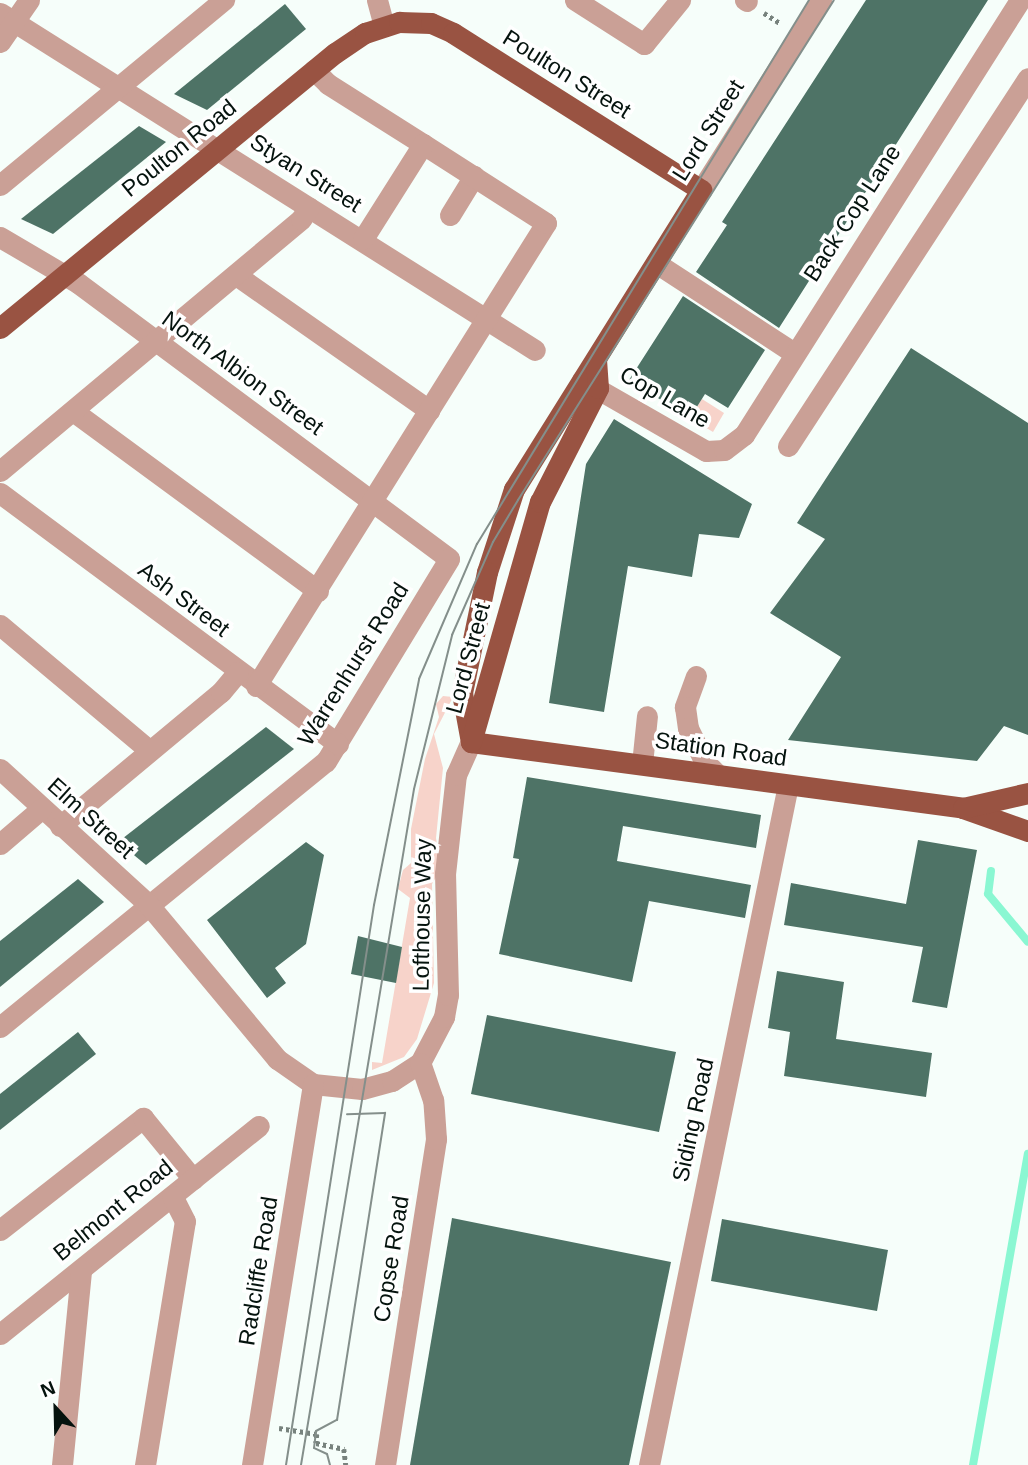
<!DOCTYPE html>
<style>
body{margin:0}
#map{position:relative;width:1028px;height:1465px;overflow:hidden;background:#f6fefa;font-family:Helvetica,sans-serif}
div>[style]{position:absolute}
.green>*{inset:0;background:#f7d3ca}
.stream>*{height:8px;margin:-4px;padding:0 4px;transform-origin:4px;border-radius:4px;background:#8af7d2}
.building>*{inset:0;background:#4e7366}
.path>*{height:4.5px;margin-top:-2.25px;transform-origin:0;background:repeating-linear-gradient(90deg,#77827d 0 3.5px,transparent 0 7px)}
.minor>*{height:21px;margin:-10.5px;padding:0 10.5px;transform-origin:10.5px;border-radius:10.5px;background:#caa096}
.major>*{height:21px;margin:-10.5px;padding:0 10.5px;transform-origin:10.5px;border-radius:10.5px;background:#995342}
.tram>*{height:2px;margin:-1px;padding:0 1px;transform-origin:1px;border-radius:1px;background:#848f8b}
span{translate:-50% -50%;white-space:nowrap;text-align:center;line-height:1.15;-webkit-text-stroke:7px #fff;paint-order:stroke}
.street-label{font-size:23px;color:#05130e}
.north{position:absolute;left:21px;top:1374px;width:70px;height:70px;-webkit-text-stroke:5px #fff;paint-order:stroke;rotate:338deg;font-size:19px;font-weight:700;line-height:28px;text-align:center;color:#05130e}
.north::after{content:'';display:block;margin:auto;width:24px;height:32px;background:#05130e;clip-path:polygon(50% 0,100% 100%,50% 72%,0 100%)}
</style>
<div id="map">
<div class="green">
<div style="clip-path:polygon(702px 399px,724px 413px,713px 432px,690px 418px)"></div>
<div style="clip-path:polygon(443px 696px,453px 697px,434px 734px,443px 768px,436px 838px,441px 869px,432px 884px,434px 983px,417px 1039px,404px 1057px,372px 1070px,372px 1062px,382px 1063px,410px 898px,398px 889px,403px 870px,411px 863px,411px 829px,425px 759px,439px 717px,436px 704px)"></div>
</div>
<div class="stream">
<div style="left:991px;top:871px;width:23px;rotate:97deg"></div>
<div style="left:988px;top:894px;width:62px;rotate:50.2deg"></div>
<div style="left:973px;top:1465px;width:316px;rotate:-80deg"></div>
</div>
<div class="building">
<div style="clip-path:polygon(866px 0,988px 0,779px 328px,696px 272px,727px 225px,722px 222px)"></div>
<div style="clip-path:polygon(285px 4px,306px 29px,207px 110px,174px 94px)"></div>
<div style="clip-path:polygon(139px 126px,166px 142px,53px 234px,21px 219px)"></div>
<div style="clip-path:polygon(683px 296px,765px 350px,728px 408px,705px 394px,690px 418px,629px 380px)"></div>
<div style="clip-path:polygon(911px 348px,1028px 423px,1028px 735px,1004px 726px,977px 761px,788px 740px,841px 657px,770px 613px,825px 539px,797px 523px)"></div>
<div style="clip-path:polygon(614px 419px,752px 504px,739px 538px,699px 534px,692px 577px,628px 566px,604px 712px,549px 703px,586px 464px)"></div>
<div style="clip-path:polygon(266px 727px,294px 749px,146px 865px,118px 842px)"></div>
<div style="clip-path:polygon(527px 777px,761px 815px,756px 848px,623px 826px,617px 861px,751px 885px,745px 918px,649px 901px,632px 982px,499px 954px,519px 859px,513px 858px)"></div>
<div style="clip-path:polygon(918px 840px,977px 850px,947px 1008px,912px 1002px,923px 947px,784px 925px,791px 883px,906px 904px)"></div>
<div style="clip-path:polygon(306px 842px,324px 855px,306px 944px,275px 968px,286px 983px,267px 998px,207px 920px)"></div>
<div style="clip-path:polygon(78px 879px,104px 902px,0 987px,0 941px)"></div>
<div style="clip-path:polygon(358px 936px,402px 947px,396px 983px,351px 974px)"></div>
<div style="clip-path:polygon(777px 971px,844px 982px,836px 1039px,932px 1053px,926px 1097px,784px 1076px,790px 1032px,768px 1028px)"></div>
<div style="clip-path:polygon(487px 1015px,676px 1052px,659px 1132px,471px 1094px)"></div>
<div style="clip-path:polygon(78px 1032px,96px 1054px,0 1130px,0 1094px)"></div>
<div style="clip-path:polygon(452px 1218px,671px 1262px,629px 1465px,410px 1465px)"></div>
<div style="clip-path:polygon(722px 1219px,888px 1250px,877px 1311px,711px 1281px)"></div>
</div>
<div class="path">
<div style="left:764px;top:13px;width:19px;rotate:32deg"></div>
<div style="left:279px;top:1428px;width:38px;rotate:9deg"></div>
<div style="left:317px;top:1434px;width:9px;rotate:96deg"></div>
<div style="left:316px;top:1443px;width:29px;rotate:12deg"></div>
<div style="left:344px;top:1449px;width:16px;rotate:83deg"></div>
</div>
<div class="minor">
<div style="left:377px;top:0;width:27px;rotate:75deg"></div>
<div style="left:575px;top:0;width:82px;rotate:32.5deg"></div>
<div style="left:644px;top:44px;width:57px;rotate:-50.7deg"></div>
<div style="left:745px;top:0;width:2px;rotate:27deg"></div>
<div style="left:0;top:13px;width:632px;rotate:32.21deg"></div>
<div style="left:0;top:42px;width:51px;rotate:-55.4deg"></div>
<div style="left:314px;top:70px;width:20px;rotate:45deg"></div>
<div style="left:328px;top:84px;width:112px;rotate:32.3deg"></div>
<div style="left:0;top:185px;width:291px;rotate:-39.6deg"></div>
<div style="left:701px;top:190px;width:225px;rotate:-57.7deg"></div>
<div style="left:450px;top:215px;width:46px;rotate:-58.4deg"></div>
<div style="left:0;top:237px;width:91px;rotate:30.5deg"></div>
<div style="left:78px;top:283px;width:462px;rotate:36.6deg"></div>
<div style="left:449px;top:559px;width:237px;rotate:121.3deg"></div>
<div style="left:326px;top:761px;width:421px;rotate:140.8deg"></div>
<div style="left:656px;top:263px;width:165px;rotate:33.1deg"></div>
<div style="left:236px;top:275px;width:236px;rotate:35deg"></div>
<div style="left:582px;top:380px;width:143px;rotate:29.8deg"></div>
<div style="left:706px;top:451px;width:18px;rotate:-3deg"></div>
<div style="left:724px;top:450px;width:25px;rotate:-37deg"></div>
<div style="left:744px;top:435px;width:515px;rotate:-57.61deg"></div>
<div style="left:73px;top:411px;width:304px;rotate:36.3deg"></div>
<div style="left:788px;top:446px;width:439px;rotate:-56.9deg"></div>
<div style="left:0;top:471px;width:393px;rotate:-39.9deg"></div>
<div style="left:301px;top:219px;width:14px;rotate:-56deg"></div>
<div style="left:0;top:493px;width:421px;rotate:36.6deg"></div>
<div style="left:0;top:625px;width:194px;rotate:40deg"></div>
<div style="left:696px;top:676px;width:33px;rotate:110deg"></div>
<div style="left:685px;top:707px;width:21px;rotate:82deg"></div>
<div style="left:688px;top:728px;width:37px;rotate:64deg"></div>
<div style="left:704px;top:761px;width:20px;rotate:45deg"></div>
<div style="left:256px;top:686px;width:546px;rotate:-57.94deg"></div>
<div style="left:546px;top:223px;width:146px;rotate:-147.3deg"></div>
<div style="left:423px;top:144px;width:112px;rotate:122.3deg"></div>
<div style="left:642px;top:764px;width:48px;rotate:-84.1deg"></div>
<div style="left:0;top:769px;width:200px;rotate:42.4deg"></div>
<div style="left:148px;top:904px;width:202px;rotate:50.2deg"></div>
<div style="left:277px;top:1059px;width:44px;rotate:34.8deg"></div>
<div style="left:313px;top:1084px;width:49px;rotate:5.8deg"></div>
<div style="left:362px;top:1089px;width:31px;rotate:-15deg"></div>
<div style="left:392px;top:1081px;width:33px;rotate:-33deg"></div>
<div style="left:420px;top:1063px;width:52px;rotate:-62.4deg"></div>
<div style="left:444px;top:1017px;width:22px;rotate:-80deg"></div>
<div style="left:448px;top:995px;width:121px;rotate:-91.4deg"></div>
<div style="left:445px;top:874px;width:100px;rotate:-83.7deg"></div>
<div style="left:456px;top:775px;width:36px;rotate:-66deg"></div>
<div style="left:60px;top:826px;width:209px;rotate:-39.8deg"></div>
<div style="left:221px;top:692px;width:26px;rotate:-50deg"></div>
<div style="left:0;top:844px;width:55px;rotate:-40.6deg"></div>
<div style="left:0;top:1230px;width:182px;rotate:-38.1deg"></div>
<div style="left:143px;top:1118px;width:79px;rotate:50.7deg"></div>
<div style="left:0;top:1334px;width:332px;rotate:-38.8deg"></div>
<div style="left:62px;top:1465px;width:196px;rotate:-84.4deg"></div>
<div style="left:145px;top:1465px;width:247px;rotate:-80.7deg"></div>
<div style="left:185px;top:1221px;width:28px;rotate:-117deg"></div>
<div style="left:252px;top:1465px;width:386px;rotate:-80.9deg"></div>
<div style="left:385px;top:1465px;width:330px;rotate:-81.1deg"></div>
<div style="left:436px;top:1139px;width:39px;rotate:-94deg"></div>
<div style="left:433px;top:1100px;width:39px;rotate:-109deg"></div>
<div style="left:649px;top:1465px;width:694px;rotate:-78.45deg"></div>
</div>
<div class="major">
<div style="left:0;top:328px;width:433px;rotate:-39.4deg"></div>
<div style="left:335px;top:53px;width:36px;rotate:-34deg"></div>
<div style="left:365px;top:33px;width:36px;rotate:-18deg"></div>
<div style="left:399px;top:22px;width:32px;rotate:2deg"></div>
<div style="left:431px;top:23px;width:24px;rotate:24deg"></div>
<div style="left:453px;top:33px;width:294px;rotate:32.3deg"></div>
<div style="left:701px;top:190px;width:353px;rotate:122deg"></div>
<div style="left:514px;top:489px;width:87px;rotate:108deg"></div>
<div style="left:487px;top:572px;width:124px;rotate:101.7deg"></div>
<div style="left:462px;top:693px;width:50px;rotate:79.6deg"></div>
<div style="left:471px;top:742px;width:496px;rotate:7.6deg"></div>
<div style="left:963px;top:808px;width:69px;rotate:19.5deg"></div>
<div style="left:471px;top:742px;width:250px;rotate:-74deg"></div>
<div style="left:540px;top:502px;width:128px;rotate:-63deg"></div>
<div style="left:598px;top:388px;width:29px;rotate:-94deg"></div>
<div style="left:963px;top:808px;width:67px;rotate:-13deg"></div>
</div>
<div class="tram">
<div style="left:286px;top:1465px;width:567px;rotate:-81.07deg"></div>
<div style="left:374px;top:905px;width:230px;rotate:-78.7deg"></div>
<div style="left:419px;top:679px;width:147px;rotate:-66.8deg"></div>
<div style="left:477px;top:544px;width:637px;rotate:-58.6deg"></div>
<div style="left:301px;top:1465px;width:685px;rotate:-80.51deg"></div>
<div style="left:414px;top:789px;width:159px;rotate:-76.1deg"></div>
<div style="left:452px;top:635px;width:102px;rotate:-66.2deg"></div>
<div style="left:493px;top:542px;width:49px;rotate:-59.2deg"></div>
<div style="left:518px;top:500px;width:591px;rotate:-57.71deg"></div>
<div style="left:330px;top:1465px;width:11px;rotate:-105deg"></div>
<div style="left:327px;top:1454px;width:14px;rotate:-155deg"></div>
<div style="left:314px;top:1448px;width:17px;rotate:-83deg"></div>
<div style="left:316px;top:1431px;width:24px;rotate:-28deg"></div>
<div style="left:337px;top:1420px;width:311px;rotate:-81.1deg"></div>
<div style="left:385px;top:1113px;width:38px;rotate:178deg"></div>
</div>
<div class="street-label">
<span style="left:567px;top:74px;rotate:32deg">Poulton Street</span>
<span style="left:708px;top:130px;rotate:-58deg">Lord Street</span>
<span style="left:179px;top:148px;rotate:-39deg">Poulton Road</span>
<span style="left:306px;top:173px;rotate:32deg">Styan Street</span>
<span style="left:852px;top:213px;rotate:-57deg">Back Cop Lane</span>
<span style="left:243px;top:373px;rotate:36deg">North Albion Street</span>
<span style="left:665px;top:397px;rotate:30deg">Cop Lane</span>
<span style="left:184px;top:599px;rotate:37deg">Ash Street</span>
<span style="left:468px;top:658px;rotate:-75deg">Lord Street</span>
<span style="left:353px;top:664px;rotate:-58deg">Warrenhurst Road</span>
<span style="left:721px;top:749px;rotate:8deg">Station Road</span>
<span style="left:91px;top:818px;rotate:42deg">Elm Street</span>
<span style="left:422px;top:915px;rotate:-89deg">Lofthouse Way</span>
<span style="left:693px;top:1120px;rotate:-78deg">Siding Road</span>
<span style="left:113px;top:1210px;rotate:-39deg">Belmont Road</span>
<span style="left:391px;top:1259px;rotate:-81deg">Copse Road</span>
<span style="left:258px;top:1271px;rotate:-81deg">Radcliffe Road</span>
</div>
<div class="north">N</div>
</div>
